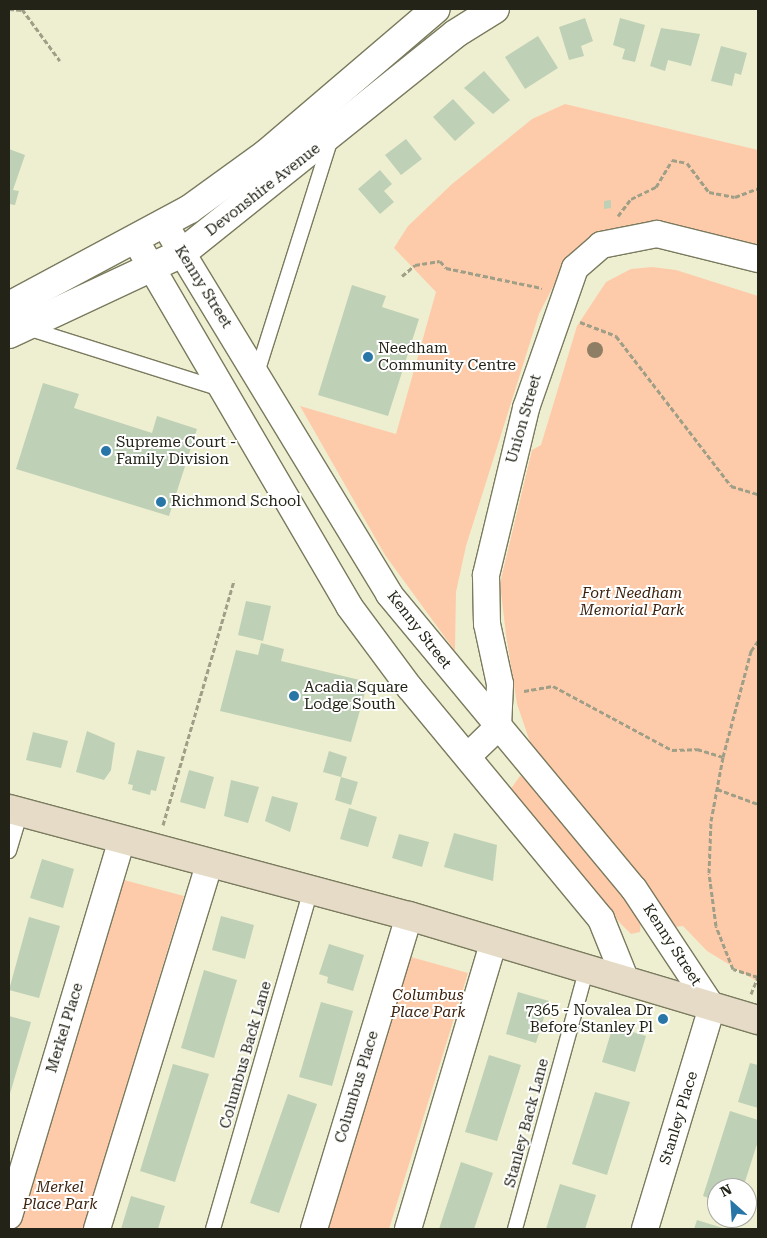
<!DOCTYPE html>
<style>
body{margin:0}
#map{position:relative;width:767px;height:1238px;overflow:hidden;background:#eeefd0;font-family:"Roboto Serif",serif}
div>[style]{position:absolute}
.green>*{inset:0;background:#fecbaa}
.building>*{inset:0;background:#bed0b5}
.path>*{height:3px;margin-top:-1.5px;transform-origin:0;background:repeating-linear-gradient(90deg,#9f9f88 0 5px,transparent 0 7.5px)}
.roads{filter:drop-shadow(1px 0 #7a7a5e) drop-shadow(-1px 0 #7a7a5e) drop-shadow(0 1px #7a7a5e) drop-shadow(0 -1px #7a7a5e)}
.service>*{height:14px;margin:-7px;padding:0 7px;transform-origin:7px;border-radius:7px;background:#fff}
.minor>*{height:26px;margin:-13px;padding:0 13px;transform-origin:13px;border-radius:13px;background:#fff}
.tertiary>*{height:28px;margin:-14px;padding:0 14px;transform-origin:14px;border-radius:14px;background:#fff}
.secondary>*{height:28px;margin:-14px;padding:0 14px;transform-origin:14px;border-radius:14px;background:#e5dbc7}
.trees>*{width:16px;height:16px;margin:-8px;border-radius:50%;background:#8d7e65}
.dots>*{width:14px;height:14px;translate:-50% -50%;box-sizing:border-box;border:2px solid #fff;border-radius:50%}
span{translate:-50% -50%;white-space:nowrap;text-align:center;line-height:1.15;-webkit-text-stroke:4px #fff;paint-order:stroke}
.street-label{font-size:15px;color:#232317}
.poi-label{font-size:15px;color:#232317}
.left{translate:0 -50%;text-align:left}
.right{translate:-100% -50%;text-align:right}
.park-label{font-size:15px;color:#3d220e;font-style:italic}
.frame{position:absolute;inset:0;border:10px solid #232317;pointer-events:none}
.north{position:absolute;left:707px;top:1178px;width:50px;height:50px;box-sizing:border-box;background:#fff;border:1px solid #a7a7a2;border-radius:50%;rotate:334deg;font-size:14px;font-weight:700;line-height:20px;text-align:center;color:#232317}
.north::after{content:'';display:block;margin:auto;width:18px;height:22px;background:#2875a7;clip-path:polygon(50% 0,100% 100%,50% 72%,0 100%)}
</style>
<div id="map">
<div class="green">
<div style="clip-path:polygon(565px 104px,758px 150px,758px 252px,698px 234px,571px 260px,559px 275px,539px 314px,466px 546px,456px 592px,455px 651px,385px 555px,300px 406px,396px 434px,436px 292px,394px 248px,408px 226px,452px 184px,532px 119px)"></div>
<div style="clip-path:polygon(652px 267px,676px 270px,758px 296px,758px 982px,707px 951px,683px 926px,674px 927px,530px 742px,517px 704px,506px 635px,500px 583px,532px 450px,541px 445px,577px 326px,606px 282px,631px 269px)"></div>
<div style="clip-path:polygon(520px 776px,529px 778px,632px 902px,641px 920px,640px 932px,631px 934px,622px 925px,516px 803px,510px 790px)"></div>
<div style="clip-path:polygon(124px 880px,184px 896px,83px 1229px,18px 1229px)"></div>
<div style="clip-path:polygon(411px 957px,468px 973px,389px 1229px,328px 1229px)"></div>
</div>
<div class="building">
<div style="clip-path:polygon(585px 18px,593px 41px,581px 46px,584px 56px,569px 60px,559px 27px)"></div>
<div style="clip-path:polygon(620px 18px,645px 25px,635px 62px,622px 59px,625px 49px,613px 45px)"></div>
<div style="clip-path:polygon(661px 28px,700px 34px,691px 66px,668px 60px,665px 71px,650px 66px)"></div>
<div style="clip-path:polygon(538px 36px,558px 68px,525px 89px,505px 57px)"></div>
<div style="clip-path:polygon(721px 46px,747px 53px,741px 75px,735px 73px,732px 86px,711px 81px)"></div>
<div style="clip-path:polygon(484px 71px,510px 100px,493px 114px,464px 88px)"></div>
<div style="clip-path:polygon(453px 99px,475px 123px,455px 141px,433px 117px)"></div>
<div style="clip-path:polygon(406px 139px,422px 159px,401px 175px,385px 155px)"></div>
<div style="clip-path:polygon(9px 149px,25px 155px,13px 190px,19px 191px,15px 205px,9px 204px)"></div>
<div style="clip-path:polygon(380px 170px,392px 184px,384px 191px,394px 202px,380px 214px,358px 189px)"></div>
<div style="clip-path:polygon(611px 200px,611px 208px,604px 209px,604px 201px)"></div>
<div style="clip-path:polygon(352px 285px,386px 296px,382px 307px,419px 319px,388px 416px,318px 395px)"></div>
<div style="clip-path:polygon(43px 383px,79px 394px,74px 408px,152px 433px,157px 416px,197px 429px,169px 516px,16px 469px)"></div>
<div style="clip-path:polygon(246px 601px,271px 606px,263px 641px,238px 635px)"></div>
<div style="clip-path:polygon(261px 643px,284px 649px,281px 661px,368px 682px,351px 742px,220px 711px,236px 650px,258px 655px)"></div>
<div style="clip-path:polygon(87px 731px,115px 743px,111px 770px,104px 780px,76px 772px)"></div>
<div style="clip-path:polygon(33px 732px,68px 741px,61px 768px,26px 760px)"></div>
<div style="clip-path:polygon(137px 750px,165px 757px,156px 791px,151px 790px,150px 795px,132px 790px,133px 785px,128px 784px)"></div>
<div style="clip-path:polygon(329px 751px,347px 757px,341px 777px,323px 772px)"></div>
<div style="clip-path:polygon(189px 770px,214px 777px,205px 809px,180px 802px)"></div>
<div style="clip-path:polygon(341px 777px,358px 782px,351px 805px,335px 800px)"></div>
<div style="clip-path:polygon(231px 780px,259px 787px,248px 823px,224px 816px)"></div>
<div style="clip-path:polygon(272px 796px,298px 803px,290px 832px,265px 821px)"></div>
<div style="clip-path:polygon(349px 808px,377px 817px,368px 847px,340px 839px)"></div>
<div style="clip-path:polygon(454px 833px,497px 845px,493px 881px,444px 867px)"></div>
<div style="clip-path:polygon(399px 834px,429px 842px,422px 867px,392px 858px)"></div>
<div style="clip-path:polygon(42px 859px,74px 869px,63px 908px,30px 898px)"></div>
<div style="clip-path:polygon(221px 916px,254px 925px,245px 959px,212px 950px)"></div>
<div style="clip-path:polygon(29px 917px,60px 926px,39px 998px,9px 990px)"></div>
<div style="clip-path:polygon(329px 944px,364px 955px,353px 991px,327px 983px,328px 977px,319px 974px)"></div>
<div style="clip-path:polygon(204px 970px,237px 980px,214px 1058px,181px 1048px)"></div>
<div style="clip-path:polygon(518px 992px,549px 1001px,536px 1043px,506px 1034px)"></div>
<div style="clip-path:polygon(321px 1002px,353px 1011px,332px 1086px,299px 1077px)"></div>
<div style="clip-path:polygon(9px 1016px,31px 1022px,9px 1097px)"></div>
<div style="clip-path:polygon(613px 1026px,646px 1036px,635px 1072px,602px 1062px)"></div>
<div style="clip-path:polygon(489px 1055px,521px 1065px,497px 1141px,465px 1132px)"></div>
<div style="clip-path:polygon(750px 1063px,758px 1065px,758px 1108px,738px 1102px)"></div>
<div style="clip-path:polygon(173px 1064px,209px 1074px,175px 1182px,140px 1171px)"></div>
<div style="clip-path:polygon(595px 1092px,630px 1102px,607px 1175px,572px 1164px)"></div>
<div style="clip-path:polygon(288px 1094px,317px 1104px,279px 1213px,250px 1203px)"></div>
<div style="clip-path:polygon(730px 1111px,758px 1120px,758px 1141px,743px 1188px,717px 1188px,717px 1201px,703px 1196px)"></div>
<div style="clip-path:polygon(461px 1162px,493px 1173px,474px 1229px,439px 1229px)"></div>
<div style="clip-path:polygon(560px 1184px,596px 1195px,585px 1229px,546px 1229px)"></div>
<div style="clip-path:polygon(131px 1196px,165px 1206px,158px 1229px,121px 1229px)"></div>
<div style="clip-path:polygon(697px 1220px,726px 1229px,694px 1229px)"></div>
</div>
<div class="path">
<div style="left:9px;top:9px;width:13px;rotate:4deg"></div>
<div style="left:22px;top:9px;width:64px;rotate:53.8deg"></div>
<div style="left:618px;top:216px;width:21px;rotate:-53deg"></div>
<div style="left:631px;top:199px;width:28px;rotate:-26deg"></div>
<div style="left:656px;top:187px;width:31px;rotate:-59deg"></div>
<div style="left:672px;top:160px;width:15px;rotate:11deg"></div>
<div style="left:687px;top:163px;width:36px;rotate:53deg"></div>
<div style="left:709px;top:192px;width:26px;rotate:11deg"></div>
<div style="left:735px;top:197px;width:25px;rotate:-21deg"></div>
<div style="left:402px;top:276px;width:17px;rotate:-40deg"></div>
<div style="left:415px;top:265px;width:25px;rotate:-9deg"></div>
<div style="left:440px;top:261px;width:9px;rotate:49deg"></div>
<div style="left:446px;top:268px;width:98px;rotate:11.8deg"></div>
<div style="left:580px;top:322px;width:39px;rotate:21deg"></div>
<div style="left:616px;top:336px;width:189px;rotate:52.5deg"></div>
<div style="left:731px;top:486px;width:28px;rotate:17deg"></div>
<div style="left:524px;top:691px;width:29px;rotate:-10deg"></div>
<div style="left:553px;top:686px;width:135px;rotate:28.3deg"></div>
<div style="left:672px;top:750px;width:25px;rotate:-2deg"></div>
<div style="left:697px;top:749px;width:27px;rotate:17deg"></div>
<div style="left:717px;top:789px;width:44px;rotate:20.1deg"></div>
<div style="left:163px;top:825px;width:255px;rotate:-73.8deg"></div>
<div style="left:751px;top:994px;width:18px;rotate:-68deg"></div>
<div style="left:758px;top:977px;width:26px;rotate:-162deg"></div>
<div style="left:733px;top:969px;width:46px;rotate:-111.6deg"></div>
<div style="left:716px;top:926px;width:53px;rotate:-97.5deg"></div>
<div style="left:709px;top:873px;width:52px;rotate:-87.8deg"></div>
<div style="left:711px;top:821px;width:65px;rotate:-79.4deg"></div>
<div style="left:723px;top:757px;width:110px;rotate:-75.2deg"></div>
<div style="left:751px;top:651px;width:12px;rotate:-55deg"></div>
</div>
<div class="roads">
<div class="service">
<div style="left:27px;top:328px;width:203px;rotate:17.5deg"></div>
<div style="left:257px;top:373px;width:246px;rotate:-72.5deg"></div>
<div style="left:9px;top:851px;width:42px;rotate:-73.3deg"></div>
<div style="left:213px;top:1229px;width:354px;rotate:-73.9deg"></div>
<div style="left:515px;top:1229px;width:271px;rotate:-74.6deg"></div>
</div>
<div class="minor">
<div style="left:165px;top:225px;width:432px;rotate:58.7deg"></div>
<div style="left:389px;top:594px;width:383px;rotate:50.3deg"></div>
<div style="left:634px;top:889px;width:141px;rotate:56.5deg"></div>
<div style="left:712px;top:1007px;width:232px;rotate:106.8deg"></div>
<div style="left:136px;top:241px;width:423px;rotate:59.7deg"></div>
<div style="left:349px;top:606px;width:102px;rotate:53.4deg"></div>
<div style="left:410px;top:688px;width:300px;rotate:50.4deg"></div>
<div style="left:601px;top:919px;width:67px;rotate:68deg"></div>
<div style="left:468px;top:756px;width:42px;rotate:-44deg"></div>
<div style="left:498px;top:727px;width:43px;rotate:-87.3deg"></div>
<div style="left:500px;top:684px;width:61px;rotate:-102.2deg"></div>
<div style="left:487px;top:624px;width:49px;rotate:-91.2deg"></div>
<div style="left:486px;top:575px;width:172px;rotate:-76.5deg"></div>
<div style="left:526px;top:408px;width:148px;rotate:-70.7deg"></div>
<div style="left:575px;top:268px;width:35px;rotate:-41deg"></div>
<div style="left:601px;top:245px;width:57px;rotate:-11.1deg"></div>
<div style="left:657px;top:234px;width:104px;rotate:13.9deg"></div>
<div style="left:9px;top:1216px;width:393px;rotate:-73.3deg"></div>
<div style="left:97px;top:1229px;width:382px;rotate:-72.9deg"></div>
<div style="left:314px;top:1229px;width:327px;rotate:-73.1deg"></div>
<div style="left:408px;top:1229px;width:301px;rotate:-73.4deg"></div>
</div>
<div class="tertiary">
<div style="left:9px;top:306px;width:205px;rotate:-28.2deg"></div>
<div style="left:190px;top:209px;width:94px;rotate:-35.9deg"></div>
<div style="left:266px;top:154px;width:223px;rotate:-40.5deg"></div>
<div style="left:9px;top:334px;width:191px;rotate:-25.1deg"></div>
<div style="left:182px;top:253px;width:350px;rotate:-38.7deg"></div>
<div style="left:455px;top:34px;width:47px;rotate:-32deg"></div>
</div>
<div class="secondary">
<div style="left:9px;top:809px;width:414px;rotate:15deg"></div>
<div style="left:409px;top:916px;width:364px;rotate:16.6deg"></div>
</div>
</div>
<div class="trees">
<div style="left:595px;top:350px"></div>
</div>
<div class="dots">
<div style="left:368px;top:357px;background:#2875a7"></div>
<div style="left:106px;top:451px;background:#2875a7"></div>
<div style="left:161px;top:502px;background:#2875a7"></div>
<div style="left:294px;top:696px;background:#2875a7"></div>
<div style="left:663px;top:1019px;background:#2875a7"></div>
</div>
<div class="street-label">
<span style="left:263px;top:190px;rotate:-38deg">Devonshire Avenue</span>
<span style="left:203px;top:287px;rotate:58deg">Kenny Street</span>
<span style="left:524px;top:419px;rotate:-74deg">Union Street</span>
<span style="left:419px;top:630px;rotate:52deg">Kenny Street</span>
<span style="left:672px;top:945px;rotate:57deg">Kenny Street</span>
<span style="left:65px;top:1028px;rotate:-73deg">Merkel Place</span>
<span style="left:246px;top:1055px;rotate:-74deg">Columbus Back Lane</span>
<span style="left:357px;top:1087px;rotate:-73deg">Columbus Place</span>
<span style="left:679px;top:1118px;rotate:-73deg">Stanley Place</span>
<span style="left:527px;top:1123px;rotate:-75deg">Stanley Back Lane</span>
</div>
<div class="poi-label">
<span class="left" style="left:378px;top:357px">Needham<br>Community Centre</span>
<span class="left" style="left:116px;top:451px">Supreme Court -<br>Family Division</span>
<span class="left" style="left:171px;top:502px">Richmond School</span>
<span class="left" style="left:304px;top:696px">Acadia Square<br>Lodge South</span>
<span class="right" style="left:653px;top:1019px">7365 - Novalea Dr<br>Before Stanley Pl</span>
</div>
<div class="park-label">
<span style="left:632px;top:602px">Fort Needham<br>Memorial Park</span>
<span style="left:428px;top:1004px">Columbus<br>Place Park</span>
<span style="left:60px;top:1196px">Merkel<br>Place Park</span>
</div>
<div class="frame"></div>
<div class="north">N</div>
</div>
